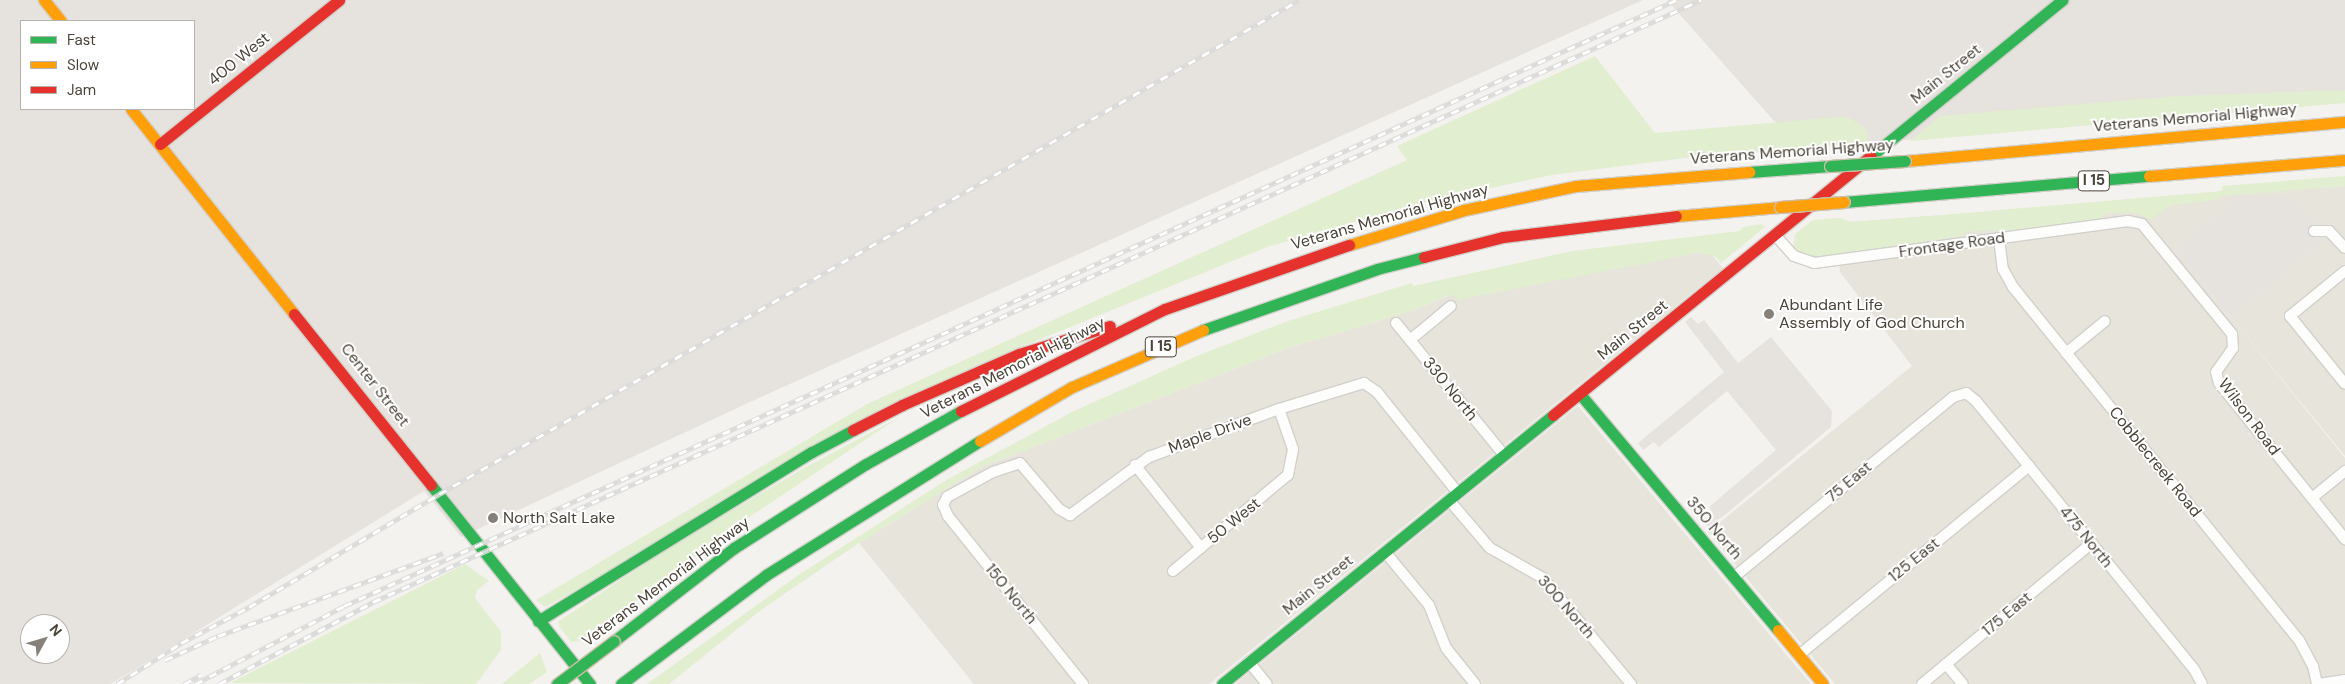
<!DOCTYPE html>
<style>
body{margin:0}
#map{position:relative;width:2345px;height:684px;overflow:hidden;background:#f4f2ee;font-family:"DM Sans",sans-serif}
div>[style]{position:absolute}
.residential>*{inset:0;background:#e7e4dc}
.industrial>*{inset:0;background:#e6e2de}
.green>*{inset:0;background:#e1eecf}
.parking>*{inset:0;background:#e6e3df}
.roads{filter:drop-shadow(1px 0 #d2d0cb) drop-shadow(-1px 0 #d2d0cb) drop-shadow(0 1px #d2d0cb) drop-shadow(0 -1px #d2d0cb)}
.street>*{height:10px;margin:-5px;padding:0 5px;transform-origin:5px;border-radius:5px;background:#fdfdfc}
.fast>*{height:11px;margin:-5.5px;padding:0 5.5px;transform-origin:5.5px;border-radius:5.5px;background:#30b455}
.slow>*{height:11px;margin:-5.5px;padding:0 5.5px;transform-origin:5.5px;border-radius:5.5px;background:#ff9f0a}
.jam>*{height:11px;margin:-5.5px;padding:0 5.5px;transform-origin:5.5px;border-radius:5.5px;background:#e5322d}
.rail>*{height:4.5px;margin-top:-2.25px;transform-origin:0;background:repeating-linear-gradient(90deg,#fff 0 8px,#dbdbda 0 16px);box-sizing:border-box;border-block:1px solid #dbdbda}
.bridges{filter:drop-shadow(1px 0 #ccbfa9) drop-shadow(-1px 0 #ccbfa9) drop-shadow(0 1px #ccbfa9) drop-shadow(0 -1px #ccbfa9)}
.fast-bridge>*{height:11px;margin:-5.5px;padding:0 5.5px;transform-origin:5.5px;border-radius:5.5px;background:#30b455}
.slow-bridge>*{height:11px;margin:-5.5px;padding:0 5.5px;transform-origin:5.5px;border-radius:5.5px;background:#ff9f0a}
.dots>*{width:14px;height:14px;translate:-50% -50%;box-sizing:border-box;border:2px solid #fff;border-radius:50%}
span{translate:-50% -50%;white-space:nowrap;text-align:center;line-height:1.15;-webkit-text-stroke:4px #fff;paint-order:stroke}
.shield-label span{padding:1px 4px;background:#fff;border:1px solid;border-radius:4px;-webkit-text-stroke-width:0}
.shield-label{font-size:15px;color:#4b4439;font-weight:700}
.street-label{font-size:16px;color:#4b4439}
.poi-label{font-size:16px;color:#4b4439}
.left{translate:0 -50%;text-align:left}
.legend{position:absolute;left:20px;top:20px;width:175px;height:90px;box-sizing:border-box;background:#fff;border:1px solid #b7b4b0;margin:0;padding:6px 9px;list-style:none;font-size:15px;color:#4b4439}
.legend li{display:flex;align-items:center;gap:10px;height:25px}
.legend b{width:25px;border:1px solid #b7b4b0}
.north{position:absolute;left:20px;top:614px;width:50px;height:50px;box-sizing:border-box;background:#fff;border:1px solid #b7b4b0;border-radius:50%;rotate:51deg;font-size:14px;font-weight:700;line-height:20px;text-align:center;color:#4b4439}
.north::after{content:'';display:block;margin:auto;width:18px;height:22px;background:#868178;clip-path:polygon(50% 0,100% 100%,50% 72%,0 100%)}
</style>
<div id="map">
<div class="residential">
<div style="clip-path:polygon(2345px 186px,2345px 456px,2220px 304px,2345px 458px,2345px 684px,1835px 684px,1708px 532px,1912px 366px,1840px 272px,1835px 223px)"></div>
<div style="clip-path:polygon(1702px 243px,1723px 268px,1209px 684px,974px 684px,859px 543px,982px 467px,1289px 348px,1414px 310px,1482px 282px)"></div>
<div style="clip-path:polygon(1578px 406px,1811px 684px,1235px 684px)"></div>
</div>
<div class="industrial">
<div style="clip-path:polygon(evenodd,0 0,1643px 0,750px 402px,461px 537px,424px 491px,111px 684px,0 684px,0 0,21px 21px,194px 21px,194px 109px,21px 109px,21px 21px,0 0,30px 624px,60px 624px,60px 654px,30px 654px,30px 624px)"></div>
<div style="clip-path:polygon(1667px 0,2345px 0,2345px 99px,1921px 139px,1797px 147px)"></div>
</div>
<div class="green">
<div style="clip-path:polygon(1595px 56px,1655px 133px,1837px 117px,1847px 117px,1863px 126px,1868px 132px,1867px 143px,1685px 158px,1552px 175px,1416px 204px,1267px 247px,1021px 347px,545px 607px,536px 600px,867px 404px,1407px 160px,1397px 146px)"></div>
<div style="clip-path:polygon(2345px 90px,2345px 103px,1910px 141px,1940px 116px,2177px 96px)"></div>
<div style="clip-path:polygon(2345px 176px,2345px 186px,2223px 196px,2222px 199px,2172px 205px,2150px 220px,2137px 213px,2109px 213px,2098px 219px,2003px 232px,1992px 230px,1966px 232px,1962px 236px,1815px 258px,1802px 255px,1793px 248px,1795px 234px,1813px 220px,1839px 218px,1852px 222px,1942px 215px,2222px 191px,2222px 186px)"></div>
<div style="clip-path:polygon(1762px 224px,1765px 227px,1721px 263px,1715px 256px,1697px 253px,1458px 300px,1453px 294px,1414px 310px,1289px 348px,982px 467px,859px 543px,761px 610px,669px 684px,647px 684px,797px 576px,948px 479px,1074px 411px,1199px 355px,1288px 321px,1412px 283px,1413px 286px,1572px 251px,1740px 231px,1743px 227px)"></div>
<div style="clip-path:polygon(898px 418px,748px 518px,649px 590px,589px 640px,571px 642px,559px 626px,559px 621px,670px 547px,804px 468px)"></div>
<div style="clip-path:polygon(465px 564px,489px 581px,477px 590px,475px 598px,501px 632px,501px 650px,476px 684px,230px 683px)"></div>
<div style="clip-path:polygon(540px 653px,547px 672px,529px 684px,502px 684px)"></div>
</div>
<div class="parking">
<div style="clip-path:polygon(2240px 197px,2291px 197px,2325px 239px,2231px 316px,2176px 248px)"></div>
<div style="clip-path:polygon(1691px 317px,1698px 324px,1704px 320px,1738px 363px,1771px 337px,1832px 411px,1831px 427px,1709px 528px,1703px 521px,1713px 513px,1709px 507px,1776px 450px,1727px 391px,1659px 447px,1654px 442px,1643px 450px,1638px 443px,1724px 372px,1685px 322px)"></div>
</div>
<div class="roads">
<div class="street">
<div style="left:2314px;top:231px;width:15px"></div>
<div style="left:2329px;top:231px;width:23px;rotate:47deg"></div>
<div style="left:1775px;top:235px;width:28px;rotate:48deg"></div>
<div style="left:1794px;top:256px;width:21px;rotate:19deg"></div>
<div style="left:1814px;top:263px;width:317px;rotate:-7.6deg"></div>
<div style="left:2128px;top:221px;width:14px;rotate:12deg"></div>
<div style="left:2142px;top:224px;width:142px;rotate:50.7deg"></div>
<div style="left:2232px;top:334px;width:14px;rotate:86deg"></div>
<div style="left:2233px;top:348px;width:29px;rotate:125deg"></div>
<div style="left:2216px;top:372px;width:11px;rotate:75deg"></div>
<div style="left:2219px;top:383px;width:201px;rotate:51.1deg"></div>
<div style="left:1999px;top:238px;width:31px;rotate:83deg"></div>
<div style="left:2003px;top:269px;width:21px;rotate:61deg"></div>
<div style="left:2013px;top:287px;width:454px;rotate:51deg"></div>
<div style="left:2299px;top:640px;width:30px;rotate:62deg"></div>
<div style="left:2313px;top:666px;width:18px;rotate:77deg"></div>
<div style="left:2345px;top:271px;width:71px;rotate:140.7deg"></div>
<div style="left:2290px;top:316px;width:87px;rotate:51deg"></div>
<div style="left:1396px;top:323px;width:171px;rotate:50.7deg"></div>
<div style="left:1410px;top:340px;width:53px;rotate:-39.7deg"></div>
<div style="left:2066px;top:353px;width:50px;rotate:-39.4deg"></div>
<div style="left:1135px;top:465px;width:106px;rotate:51.5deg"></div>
<div style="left:2312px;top:498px;width:43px;rotate:-39.3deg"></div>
<div style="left:1449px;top:500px;width:63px;rotate:49.5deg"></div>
<div style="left:1490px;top:548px;width:61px;rotate:29.5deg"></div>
<div style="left:1543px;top:578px;width:138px;rotate:50.3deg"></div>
<div style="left:1385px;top:552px;width:69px;rotate:50.3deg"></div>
<div style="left:1429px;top:605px;width:46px;rotate:68.4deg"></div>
<div style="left:1446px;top:648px;width:46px;rotate:51.1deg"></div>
<div style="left:1173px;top:571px;width:150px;rotate:-39.9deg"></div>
<div style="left:1288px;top:475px;width:26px;rotate:-79deg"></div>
<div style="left:1293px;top:449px;width:42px;rotate:-109.3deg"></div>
<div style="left:1734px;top:577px;width:283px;rotate:-39.4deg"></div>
<div style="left:1953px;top:397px;width:14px;rotate:-17deg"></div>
<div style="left:1966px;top:393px;width:13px;rotate:39deg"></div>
<div style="left:1976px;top:401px;width:345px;rotate:50.9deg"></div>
<div style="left:2194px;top:669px;width:17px;rotate:62deg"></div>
<div style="left:1799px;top:655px;width:298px;rotate:-39.4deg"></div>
<div style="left:1249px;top:662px;width:28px;rotate:51deg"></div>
<div style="left:1946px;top:664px;width:26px;rotate:50deg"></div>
<div style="left:1083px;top:684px;width:216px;rotate:-128.8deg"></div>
<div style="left:948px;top:516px;width:12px;rotate:-114deg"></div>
<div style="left:943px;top:505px;width:9px;rotate:-63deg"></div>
<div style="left:947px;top:497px;width:52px;rotate:-28.5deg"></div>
<div style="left:993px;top:472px;width:28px;rotate:-18deg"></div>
<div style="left:1020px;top:463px;width:60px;rotate:49.7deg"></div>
<div style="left:1059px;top:509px;width:13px;rotate:29deg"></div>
<div style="left:1070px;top:515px;width:98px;rotate:-36.3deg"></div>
<div style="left:1149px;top:457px;width:139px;rotate:-20.3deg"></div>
<div style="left:1279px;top:409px;width:89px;rotate:-17deg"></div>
<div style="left:1364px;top:383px;width:16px;rotate:35deg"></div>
<div style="left:1377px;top:392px;width:129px;rotate:51.3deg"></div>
<div style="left:1922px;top:684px;width:221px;rotate:-39.7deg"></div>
<div style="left:2319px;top:684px;width:26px;rotate:-9deg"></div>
</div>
<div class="fast">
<div style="left:1871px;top:156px;width:247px;rotate:-39.2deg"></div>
<div style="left:1749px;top:172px;width:81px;rotate:-4.2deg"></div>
<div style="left:1844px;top:202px;width:306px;rotate:-4.9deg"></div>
<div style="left:1203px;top:330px;width:184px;rotate:-19.3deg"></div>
<div style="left:1377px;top:269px;width:49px;rotate:-14.3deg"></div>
<div style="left:1580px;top:394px;width:308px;rotate:50deg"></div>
<div style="left:431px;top:485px;width:255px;rotate:51.4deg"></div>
<div style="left:538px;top:621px;width:322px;rotate:-31.7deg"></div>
<div style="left:812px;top:452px;width:47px;rotate:-28.2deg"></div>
<div style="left:614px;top:641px;width:152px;rotate:-37.8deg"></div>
<div style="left:734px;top:548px;width:156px;rotate:-32.5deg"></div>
<div style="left:866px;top:464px;width:109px;rotate:-29.2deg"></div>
<div style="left:621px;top:684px;width:181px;rotate:-36.9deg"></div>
<div style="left:766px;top:575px;width:252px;rotate:-32.1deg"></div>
<div style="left:1222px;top:684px;width:427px;rotate:-39.1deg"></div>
</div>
<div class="slow">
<div style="left:44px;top:0;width:27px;rotate:51deg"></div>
<div style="left:131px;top:109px;width:262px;rotate:51.5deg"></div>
<div style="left:1905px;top:161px;width:442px;rotate:-5.1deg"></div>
<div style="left:2149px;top:176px;width:197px;rotate:-4.7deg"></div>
<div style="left:1676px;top:216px;width:104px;rotate:-4.9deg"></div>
<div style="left:1349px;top:245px;width:120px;rotate:-16.9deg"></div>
<div style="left:1464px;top:210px;width:115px;rotate:-12.1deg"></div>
<div style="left:1576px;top:186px;width:174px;rotate:-4.6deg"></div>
<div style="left:980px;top:441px;width:107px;rotate:-30.4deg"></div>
<div style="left:1072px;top:387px;width:143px;rotate:-23.5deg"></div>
<div style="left:1778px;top:630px;width:70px;rotate:50.2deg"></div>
</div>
<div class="jam">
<div style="left:160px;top:144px;width:230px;rotate:-38.8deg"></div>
<div style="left:1424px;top:257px;width:81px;rotate:-14.2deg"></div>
<div style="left:1503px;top:237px;width:174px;rotate:-6.9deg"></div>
<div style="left:294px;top:314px;width:219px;rotate:51.3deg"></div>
<div style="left:961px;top:411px;width:228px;rotate:-26.6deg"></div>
<div style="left:1165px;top:309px;width:195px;rotate:-19.2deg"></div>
<div style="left:1553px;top:415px;width:410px;rotate:-39.2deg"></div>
<div style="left:853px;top:430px;width:55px;rotate:-27deg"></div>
<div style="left:902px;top:405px;width:128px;rotate:-23.6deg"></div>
<div style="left:1019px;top:354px;width:95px;rotate:-17.1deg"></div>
</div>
</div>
<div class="rail">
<div style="left:165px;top:660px;width:58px;rotate:-24.4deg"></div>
<div style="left:218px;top:636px;width:240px;rotate:-20.2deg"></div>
<div style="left:117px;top:684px;width:76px;rotate:-32.6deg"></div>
<div style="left:181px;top:643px;width:77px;rotate:-27.9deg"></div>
<div style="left:249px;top:607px;width:221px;rotate:-30.7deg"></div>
<div style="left:439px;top:494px;width:992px;rotate:-29.87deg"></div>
<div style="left:184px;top:684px;width:19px;rotate:-28deg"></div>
<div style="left:195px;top:684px;width:168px;rotate:-27.6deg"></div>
<div style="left:344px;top:606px;width:1463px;rotate:-24.46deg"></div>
<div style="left:219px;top:684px;width:174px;rotate:-28deg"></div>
<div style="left:373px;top:602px;width:1458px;rotate:-24.39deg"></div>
</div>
<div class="bridges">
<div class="fast-bridge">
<div style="left:1830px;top:166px;width:75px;rotate:-3.8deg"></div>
<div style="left:557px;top:684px;width:71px;rotate:-37deg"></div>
</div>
<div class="slow-bridge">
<div style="left:1780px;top:207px;width:64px;rotate:-4.5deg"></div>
</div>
</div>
<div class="dots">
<div style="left:1769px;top:314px;background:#868178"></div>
<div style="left:493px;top:518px;background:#868178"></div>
</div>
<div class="shield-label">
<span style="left:2094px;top:181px">I 15</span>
<span style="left:1161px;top:347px">I 15</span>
</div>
<div class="street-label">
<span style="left:239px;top:59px;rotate:-39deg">400 West</span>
<span style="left:1946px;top:74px;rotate:-39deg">Main Street</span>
<span style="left:2195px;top:118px;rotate:-5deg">Veterans Memorial Highway</span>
<span style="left:1792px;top:152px;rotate:-4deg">Veterans Memorial Highway</span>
<span style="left:1390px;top:217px;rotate:-16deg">Veterans Memorial Highway</span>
<span style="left:1952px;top:245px;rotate:-8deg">Frontage Road</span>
<span style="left:1633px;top:330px;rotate:-39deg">Main Street</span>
<span style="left:1013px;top:368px;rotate:-27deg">Veterans Memorial Highway</span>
<span style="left:375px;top:385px;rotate:52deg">Center Street</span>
<span style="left:1450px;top:389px;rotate:51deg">330 North</span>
<span style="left:2249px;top:417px;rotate:53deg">Wilson Road</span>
<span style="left:1210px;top:434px;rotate:-20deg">Maple Drive</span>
<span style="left:2155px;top:462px;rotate:51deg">Cobblecreek Road</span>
<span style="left:1849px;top:482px;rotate:-40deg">75 East</span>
<span style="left:1234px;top:521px;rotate:-39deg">50 West</span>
<span style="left:1714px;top:528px;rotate:50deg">350 North</span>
<span style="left:2086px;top:537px;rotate:51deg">475 North</span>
<span style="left:1914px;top:560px;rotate:-39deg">125 East</span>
<span style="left:666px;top:582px;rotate:-37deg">Veterans Memorial Highway</span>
<span style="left:1318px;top:585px;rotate:-39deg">Main Street</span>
<span style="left:1011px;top:594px;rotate:51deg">150 North</span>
<span style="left:1566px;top:607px;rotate:49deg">300 North</span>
<span style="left:2007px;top:614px;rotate:-40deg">175 East</span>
</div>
<div class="poi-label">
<span class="left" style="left:1779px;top:314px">Abundant Life<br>Assembly of God Church</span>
<span class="left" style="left:503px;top:518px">North Salt Lake</span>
</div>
<ul class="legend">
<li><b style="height:6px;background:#30b455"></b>Fast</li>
<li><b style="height:6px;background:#ff9f0a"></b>Slow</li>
<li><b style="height:6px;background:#e5322d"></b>Jam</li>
</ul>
<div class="north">N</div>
</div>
